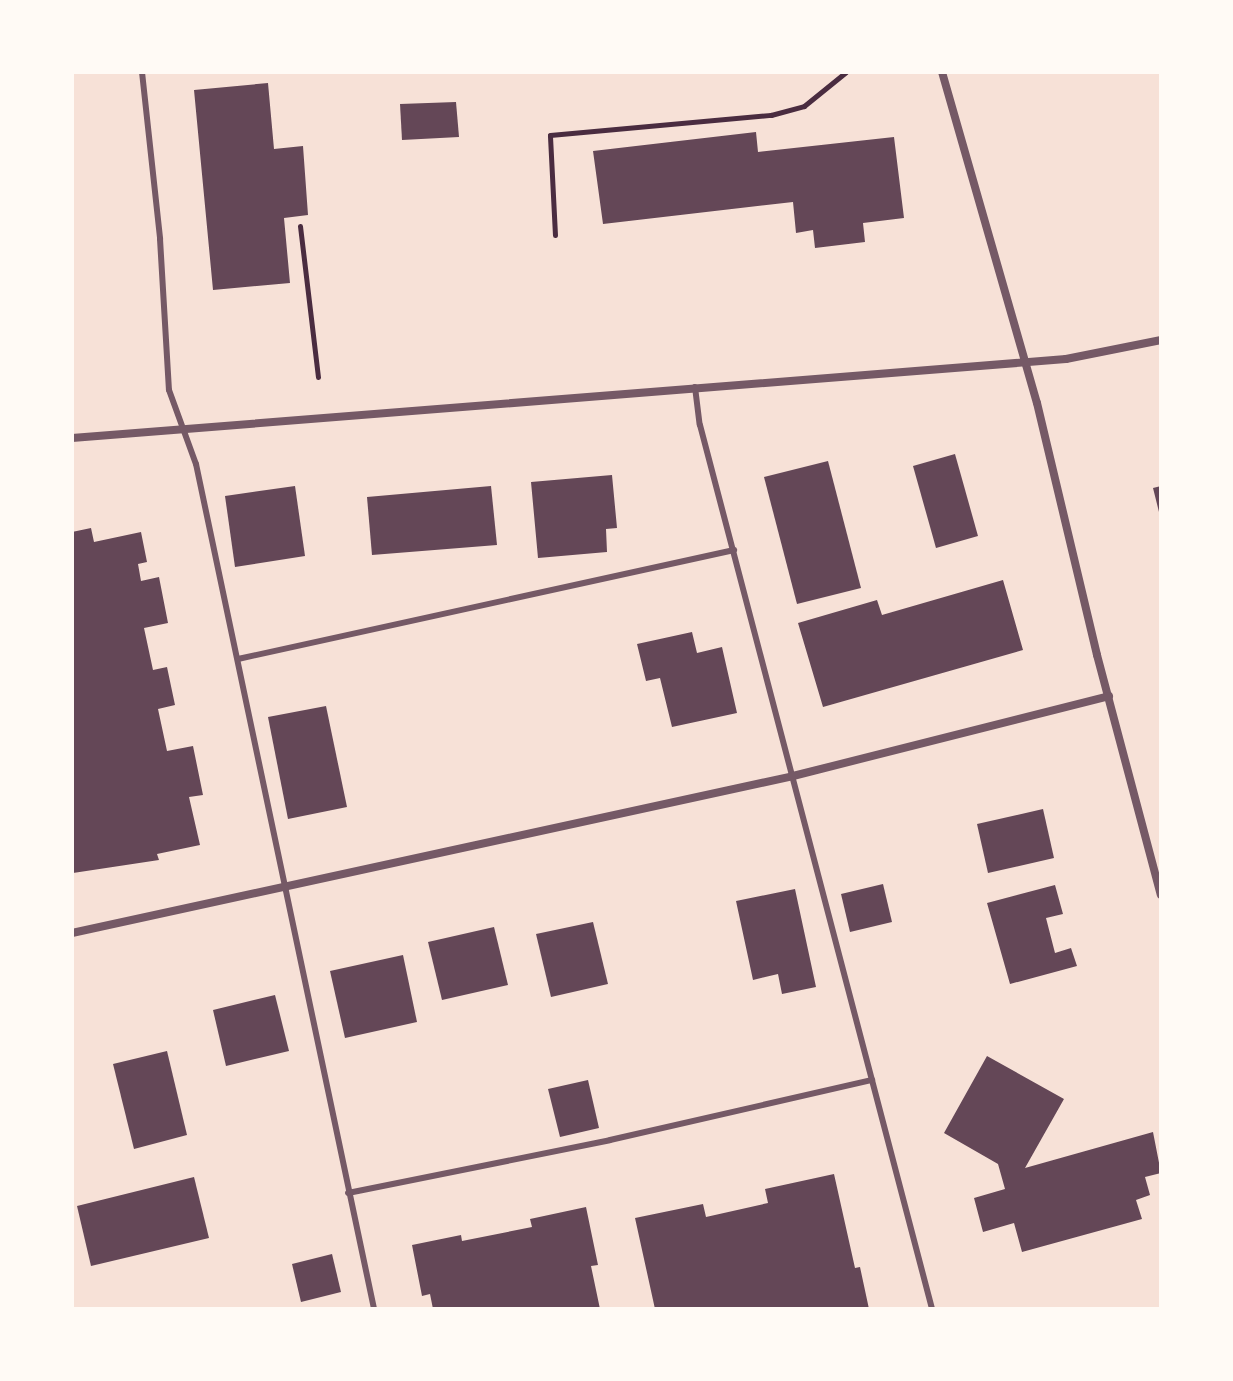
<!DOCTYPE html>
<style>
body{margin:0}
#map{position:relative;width:1233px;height:1381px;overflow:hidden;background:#f7e1d7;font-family:"Open Sans",sans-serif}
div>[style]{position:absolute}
.building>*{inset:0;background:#644757}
.path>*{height:5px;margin:-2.5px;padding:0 2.5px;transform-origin:2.5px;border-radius:2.5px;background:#4a2c40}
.service>*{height:6px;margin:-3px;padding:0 3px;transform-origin:3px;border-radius:3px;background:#755966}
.minor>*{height:8px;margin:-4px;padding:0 4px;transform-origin:4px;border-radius:4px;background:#755966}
span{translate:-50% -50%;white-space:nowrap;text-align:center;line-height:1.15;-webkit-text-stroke:6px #fffaf5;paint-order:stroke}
.frame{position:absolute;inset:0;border:74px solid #fffaf5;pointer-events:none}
</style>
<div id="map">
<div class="building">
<div style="clip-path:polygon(268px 83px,274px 149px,303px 146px,308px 215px,284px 218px,290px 283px,213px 290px,194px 90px)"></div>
<div style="clip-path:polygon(456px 102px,459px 137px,402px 140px,400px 104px)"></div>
<div style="clip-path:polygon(756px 132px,758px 152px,894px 137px,904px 218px,863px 223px,865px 242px,815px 248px,813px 230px,796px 233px,793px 202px,603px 224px,593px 151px)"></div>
<div style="clip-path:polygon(955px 454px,978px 536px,936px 548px,913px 466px)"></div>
<div style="clip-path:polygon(828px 461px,861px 588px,797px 604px,764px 477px)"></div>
<div style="clip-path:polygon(612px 475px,617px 528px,606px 529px,607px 552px,538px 558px,531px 482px)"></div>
<div style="clip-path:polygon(295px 486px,305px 556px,235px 567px,225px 496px)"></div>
<div style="clip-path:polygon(491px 486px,497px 545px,372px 555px,367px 497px)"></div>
<div style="clip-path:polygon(1161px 486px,1161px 515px,1160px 516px,1153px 488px)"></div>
<div style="clip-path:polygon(91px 528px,94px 542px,141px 532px,147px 562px,138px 564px,141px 581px,159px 577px,168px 623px,144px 628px,153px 670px,167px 667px,175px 705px,158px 709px,167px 751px,193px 746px,203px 795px,189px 797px,200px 845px,157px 854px,159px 860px,73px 873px,72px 532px)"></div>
<div style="clip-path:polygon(1003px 580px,1023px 650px,823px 707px,798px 623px,877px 600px,882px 615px)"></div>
<div style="clip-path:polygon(692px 632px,697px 653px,722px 647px,737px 713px,672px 727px,660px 678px,646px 681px,637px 644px)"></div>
<div style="clip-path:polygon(326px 706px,347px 807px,288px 819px,268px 717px)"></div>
<div style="clip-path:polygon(1043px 809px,1054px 858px,988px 873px,977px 824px)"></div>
<div style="clip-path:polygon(883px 884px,892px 922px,850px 932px,841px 894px)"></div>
<div style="clip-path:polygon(1055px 885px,1063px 914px,1046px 918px,1055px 953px,1071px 948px,1077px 966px,1010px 984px,987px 903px)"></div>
<div style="clip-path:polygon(795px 889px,816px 987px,782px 994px,778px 974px,753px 980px,736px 901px)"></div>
<div style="clip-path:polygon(593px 922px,608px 984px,551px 997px,536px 934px)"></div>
<div style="clip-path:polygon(494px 927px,508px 985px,442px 1000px,428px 942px)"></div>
<div style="clip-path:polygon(403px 955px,417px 1022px,345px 1038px,330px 971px)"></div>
<div style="clip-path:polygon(275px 995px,289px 1051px,226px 1066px,213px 1010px)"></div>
<div style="clip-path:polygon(167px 1051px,187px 1135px,134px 1149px,113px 1064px)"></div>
<div style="clip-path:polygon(987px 1056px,1064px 1099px,1025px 1168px,1153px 1132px,1161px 1173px,1145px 1177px,1150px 1195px,1136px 1200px,1142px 1219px,1022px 1252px,1014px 1223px,983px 1232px,974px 1198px,1005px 1189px,998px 1164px,944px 1133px)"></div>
<div style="clip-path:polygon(588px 1080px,599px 1128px,560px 1137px,548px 1089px)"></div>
<div style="clip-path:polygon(834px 1174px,855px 1268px,860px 1267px,869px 1309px,655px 1309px,635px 1218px,703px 1204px,706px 1217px,768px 1203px,765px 1189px)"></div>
<div style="clip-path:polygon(194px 1177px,209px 1238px,91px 1266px,77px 1206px)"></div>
<div style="clip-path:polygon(586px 1207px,598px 1265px,591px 1266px,600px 1309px,433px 1309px,430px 1294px,422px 1296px,412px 1245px,461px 1235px,462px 1241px,532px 1227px,530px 1219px)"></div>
<div style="clip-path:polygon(332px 1254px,341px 1292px,301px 1302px,292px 1264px)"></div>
</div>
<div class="path">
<div style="left:300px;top:226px;width:152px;rotate:83.2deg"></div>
<div style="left:555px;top:235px;width:100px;rotate:-92.9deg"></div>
<div style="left:550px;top:135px;width:222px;rotate:-5.2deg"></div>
<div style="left:771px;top:115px;width:34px;rotate:-15deg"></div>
<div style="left:804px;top:106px;width:54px;rotate:-39deg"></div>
</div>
<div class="service">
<div style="left:142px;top:72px;width:168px;rotate:83.8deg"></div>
<div style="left:160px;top:239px;width:151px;rotate:86.6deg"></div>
<div style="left:169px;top:390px;width:79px;rotate:70deg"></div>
<div style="left:196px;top:464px;width:864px;rotate:78.1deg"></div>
<div style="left:695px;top:387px;width:38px;rotate:83deg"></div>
<div style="left:700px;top:425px;width:914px;rotate:75.29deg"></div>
<div style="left:238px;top:659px;width:508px;rotate:-12.39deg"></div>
<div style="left:348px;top:1193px;width:267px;rotate:-11.4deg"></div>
<div style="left:610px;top:1140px;width:269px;rotate:-12.9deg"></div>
</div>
<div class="minor">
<div style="left:942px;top:72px;width:344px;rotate:74deg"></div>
<div style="left:1037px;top:403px;width:259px;rotate:76.6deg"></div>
<div style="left:1097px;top:655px;width:248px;rotate:75.1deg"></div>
<div style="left:72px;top:438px;width:997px;rotate:-4.54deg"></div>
<div style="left:1066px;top:359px;width:97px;rotate:-11.3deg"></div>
<div style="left:72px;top:933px;width:738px;rotate:-12.28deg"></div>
<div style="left:793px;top:776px;width:326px;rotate:-14.2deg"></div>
</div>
<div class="frame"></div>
</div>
